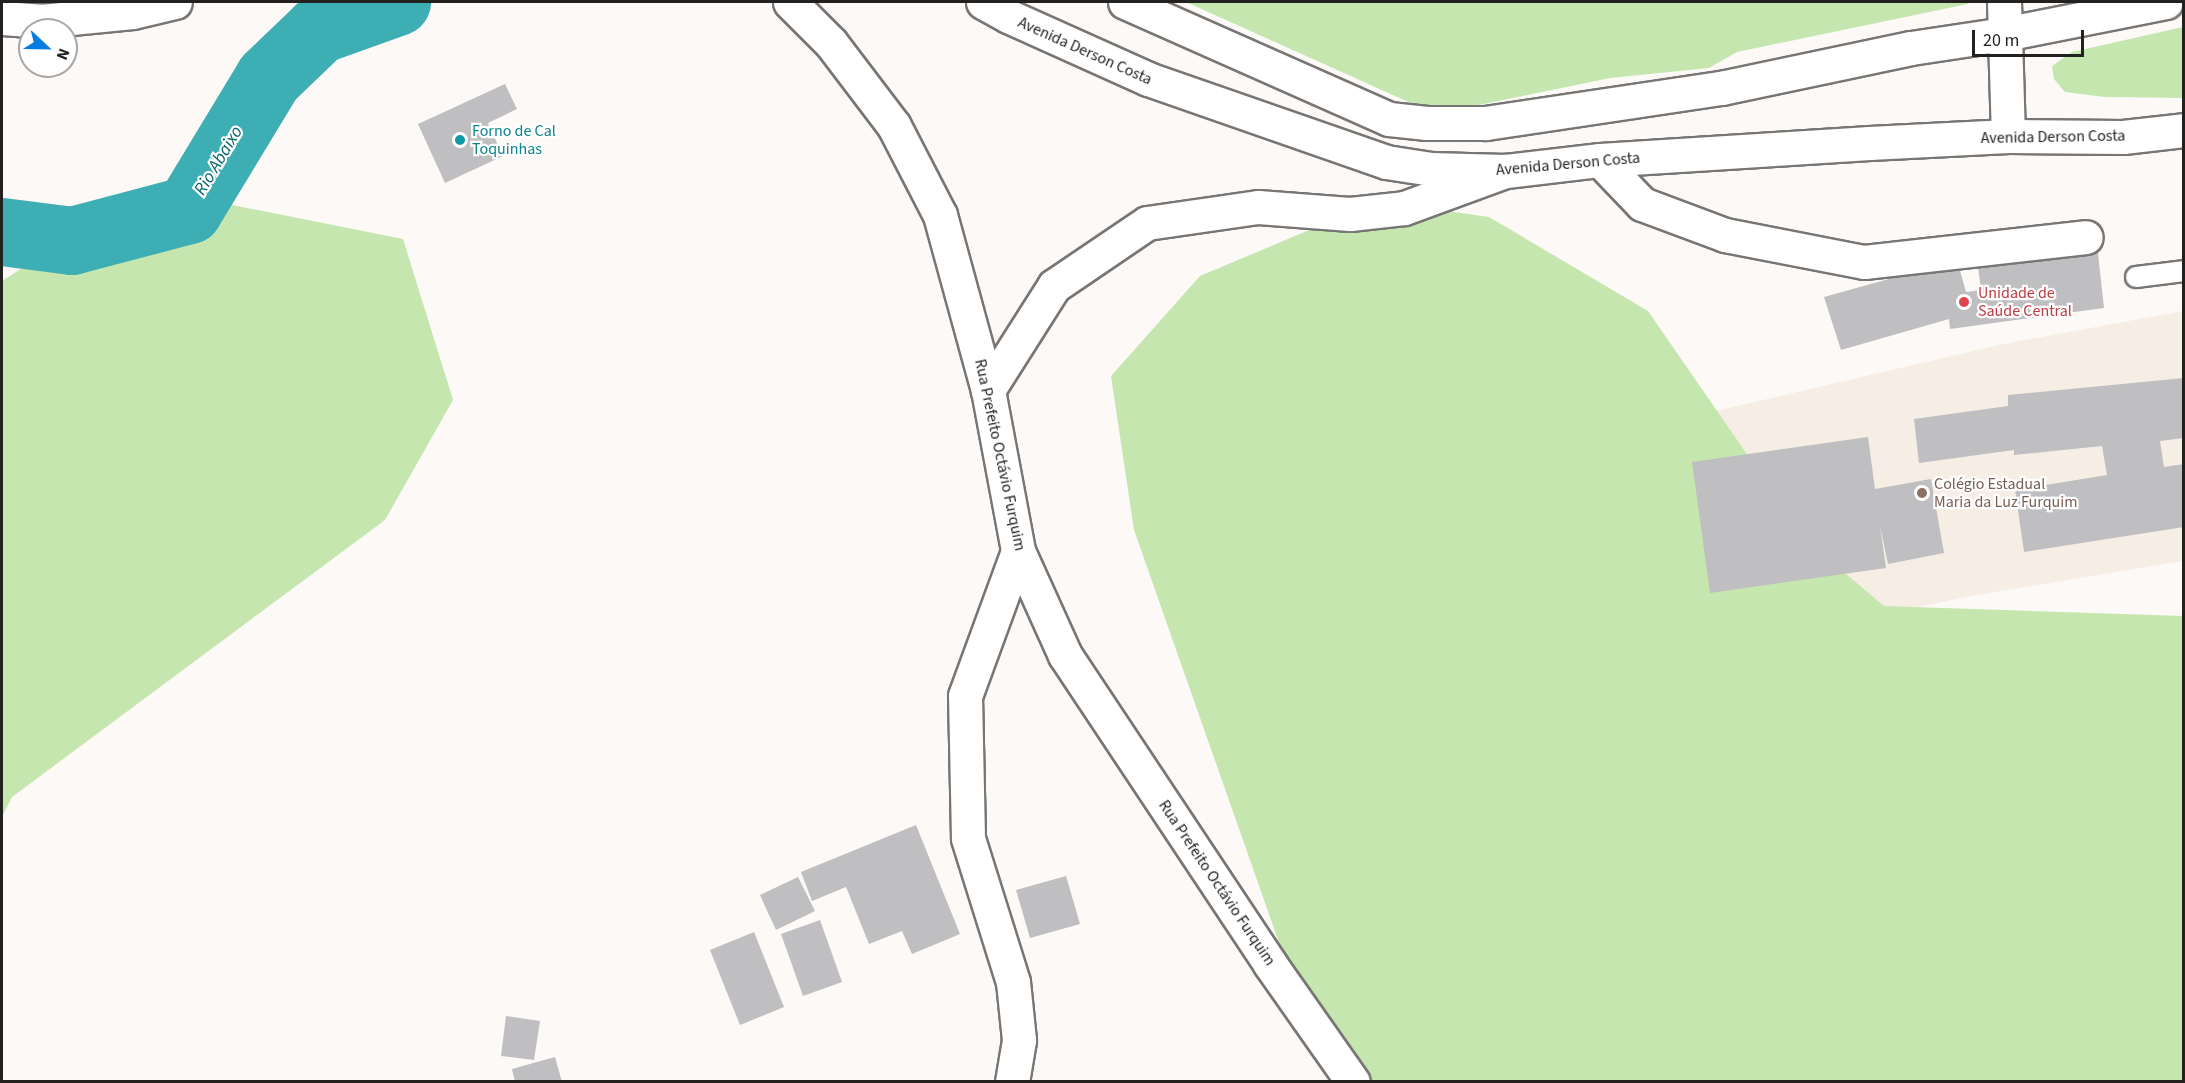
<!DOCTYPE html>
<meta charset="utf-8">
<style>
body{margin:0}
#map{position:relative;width:2185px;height:1083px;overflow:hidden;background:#fcf9f6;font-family:"Source Sans 3",sans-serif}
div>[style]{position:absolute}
.built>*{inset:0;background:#f6eee5}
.green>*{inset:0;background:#c5e7af}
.river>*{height:68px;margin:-34px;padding:0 34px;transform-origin:34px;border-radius:34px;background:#3eaeb5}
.building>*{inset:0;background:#bfbec1}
.roads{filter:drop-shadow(2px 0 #787674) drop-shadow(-2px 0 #787674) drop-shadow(0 2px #787674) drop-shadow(0 -2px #787674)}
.lane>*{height:20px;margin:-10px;padding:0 10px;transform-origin:10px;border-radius:10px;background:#fff}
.street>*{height:33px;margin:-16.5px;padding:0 16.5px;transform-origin:16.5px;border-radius:16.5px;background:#fff}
.secondary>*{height:33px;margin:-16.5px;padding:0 16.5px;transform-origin:16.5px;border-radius:16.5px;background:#fff}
.primary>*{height:33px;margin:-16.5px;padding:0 16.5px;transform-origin:16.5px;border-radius:16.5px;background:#fff}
.dots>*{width:16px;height:16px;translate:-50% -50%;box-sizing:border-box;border:3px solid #fff;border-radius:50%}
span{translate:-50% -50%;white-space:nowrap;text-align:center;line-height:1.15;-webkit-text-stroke:4.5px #fff;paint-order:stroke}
.street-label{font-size:16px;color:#222120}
.culture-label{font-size:16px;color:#0d838f}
.left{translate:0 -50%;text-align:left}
.health-label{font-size:16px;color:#be3a42}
.education-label{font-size:16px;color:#785e54}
.water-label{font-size:18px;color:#016469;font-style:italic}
.frame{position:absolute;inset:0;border:3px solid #222120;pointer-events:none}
.north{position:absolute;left:18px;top:18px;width:60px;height:60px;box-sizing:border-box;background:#fff;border:2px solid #a7a6a6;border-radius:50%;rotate:112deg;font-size:16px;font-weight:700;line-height:24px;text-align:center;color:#222120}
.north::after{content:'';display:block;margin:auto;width:21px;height:27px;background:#047ce2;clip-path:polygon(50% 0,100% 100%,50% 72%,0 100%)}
.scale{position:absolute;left:1972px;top:30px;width:112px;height:27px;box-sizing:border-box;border:3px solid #222120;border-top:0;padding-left:8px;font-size:18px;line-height:21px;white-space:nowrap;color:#222120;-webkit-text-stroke:4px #fff;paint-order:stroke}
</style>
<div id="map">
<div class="built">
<div style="clip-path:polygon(2183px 311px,2183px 561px,1971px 596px,1681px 657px,1652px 426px,2003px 344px)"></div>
</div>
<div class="green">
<div style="clip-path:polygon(1186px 2px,1968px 2px,1968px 4px,1737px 52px,1709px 68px,1610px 78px,1435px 114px)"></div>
<div style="clip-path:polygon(2183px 27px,2183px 98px,2105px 97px,2065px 92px,2054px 79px,2052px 66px,2072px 52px)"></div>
<div style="clip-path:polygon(147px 188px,403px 239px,453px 400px,385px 520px,12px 797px,2px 817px,2px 281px)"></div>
<div style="clip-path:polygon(1378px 201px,1489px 217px,1648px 311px,1807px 541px,1884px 606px,2183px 616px,2183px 1081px,1331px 1081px,1322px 1065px,1134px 530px,1111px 376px,1200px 276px)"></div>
</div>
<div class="river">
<div style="left:2px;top:232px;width:71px;rotate:7.3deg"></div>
<div style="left:72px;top:241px;width:121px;rotate:-14.8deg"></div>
<div style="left:189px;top:210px;width:154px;rotate:-58.8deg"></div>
<div style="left:269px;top:78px;width:69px;rotate:-43.8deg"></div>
<div style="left:319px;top:30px;width:83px;rotate:-19.7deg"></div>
</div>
<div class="building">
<div style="clip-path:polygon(505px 84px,517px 109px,488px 123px,503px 156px,445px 183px,418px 124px)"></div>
<div style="clip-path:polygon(2097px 244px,2104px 308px,1950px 329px,1949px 319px,1841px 350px,1824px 297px,1957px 260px,1966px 292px,1981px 290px,1977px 259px)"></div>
<div style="clip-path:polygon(2184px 378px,2184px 438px,2160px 441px,2164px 467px,2184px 464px,2184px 527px,2024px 552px,2015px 490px,2107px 475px,2102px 446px,2014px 455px,2014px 450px,1919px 463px,1914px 419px,2008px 406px,2008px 395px)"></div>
<div style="clip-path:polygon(1868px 437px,1875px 489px,1931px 479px,1944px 553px,1888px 564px,1880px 526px,1886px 568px,1710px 593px,1692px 462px)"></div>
<div style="clip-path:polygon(916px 825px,960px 934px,912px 954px,902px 931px,869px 944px,846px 887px,812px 901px,801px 872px)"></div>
<div style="clip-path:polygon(1066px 876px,1080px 924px,1030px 938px,1016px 890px)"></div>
<div style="clip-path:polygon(798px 877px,815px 911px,776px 930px,760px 895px)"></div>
<div style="clip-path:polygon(820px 920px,842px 982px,803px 996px,781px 934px)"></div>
<div style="clip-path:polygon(754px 932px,784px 1007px,740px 1025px,710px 950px)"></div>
<div style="clip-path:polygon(506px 1016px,540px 1021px,534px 1060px,501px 1056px)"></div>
<div style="clip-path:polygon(555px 1057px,562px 1082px,515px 1082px,512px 1069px)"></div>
</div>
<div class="roads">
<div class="lane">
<div style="left:2136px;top:277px;width:48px;rotate:-7.1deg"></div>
</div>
<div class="street">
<div style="left:1600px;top:160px;width:61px;rotate:46.3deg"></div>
<div style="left:1642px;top:204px;width:89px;rotate:20.5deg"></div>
<div style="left:1725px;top:235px;width:142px;rotate:11deg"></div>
<div style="left:1864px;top:262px;width:223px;rotate:-6.4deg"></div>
<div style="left:988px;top:390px;width:123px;rotate:-57.6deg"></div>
<div style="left:1054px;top:286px;width:112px;rotate:-34.1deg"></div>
<div style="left:1147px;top:223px;width:112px;rotate:-8.2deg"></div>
<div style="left:1258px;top:207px;width:92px;rotate:4.4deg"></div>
<div style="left:1350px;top:214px;width:54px;rotate:-6.3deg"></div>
<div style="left:1404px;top:208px;width:108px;rotate:-20.1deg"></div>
<div style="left:1012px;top:1082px;width:43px;rotate:-80.5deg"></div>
<div style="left:1019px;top:1040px;width:58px;rotate:-95.9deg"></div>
<div style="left:1013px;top:982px;width:151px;rotate:-107.4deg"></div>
<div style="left:968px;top:838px;width:142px;rotate:-91.2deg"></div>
<div style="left:965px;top:696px;width:154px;rotate:-69.9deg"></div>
</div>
<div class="secondary">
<div style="left:790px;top:2px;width:58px;rotate:45deg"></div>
<div style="left:831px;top:43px;width:104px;rotate:52.8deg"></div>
<div style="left:894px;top:126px;width:100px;rotate:62.7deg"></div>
<div style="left:940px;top:215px;width:181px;rotate:74.7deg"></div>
<div style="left:988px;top:390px;width:164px;rotate:79.4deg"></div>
<div style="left:1018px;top:551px;width:114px;rotate:65.7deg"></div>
<div style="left:1065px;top:655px;width:371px;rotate:56.4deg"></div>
<div style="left:1270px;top:964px;width:144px;rotate:54.9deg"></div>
<div style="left:983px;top:2px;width:29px;rotate:29deg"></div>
<div style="left:1008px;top:16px;width:154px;rotate:24.2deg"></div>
<div style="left:1148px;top:79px;width:252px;rotate:19.2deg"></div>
<div style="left:1386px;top:162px;width:46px;rotate:8.8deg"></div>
<div style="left:1431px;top:169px;width:75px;rotate:1.5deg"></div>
<div style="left:1506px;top:171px;width:95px;rotate:-6.7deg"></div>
<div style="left:1600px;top:160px;width:270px;rotate:-3.6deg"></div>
<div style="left:1869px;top:143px;width:139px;rotate:-2.9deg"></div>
<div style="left:2008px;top:136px;width:115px;rotate:0.5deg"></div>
<div style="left:2123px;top:137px;width:61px;rotate:-6.5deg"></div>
<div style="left:1125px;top:2px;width:289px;rotate:23.9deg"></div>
<div style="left:1389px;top:119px;width:38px;rotate:6deg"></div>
<div style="left:1427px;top:123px;width:59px"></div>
<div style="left:1486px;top:123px;width:238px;rotate:-8.5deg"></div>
<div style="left:1721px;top:88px;width:194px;rotate:-11.9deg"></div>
<div style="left:1911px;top:48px;width:94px;rotate:-8.6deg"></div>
<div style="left:2004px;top:34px;width:165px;rotate:-11.2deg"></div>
<div style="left:2004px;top:2px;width:134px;rotate:88.3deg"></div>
</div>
<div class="primary">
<div style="left:2px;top:18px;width:39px;rotate:4deg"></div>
<div style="left:41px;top:21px;width:92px;rotate:-5.6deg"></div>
<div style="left:133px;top:12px;width:43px;rotate:-13.4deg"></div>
</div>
</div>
<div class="dots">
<div style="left:460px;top:140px;background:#0f9aa8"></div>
<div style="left:1964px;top:302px;background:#e0444e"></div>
<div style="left:1922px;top:493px;background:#8d6e63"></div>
</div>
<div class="street-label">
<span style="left:1085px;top:51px;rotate:24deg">Avenida Derson Costa</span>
<span style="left:2053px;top:137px;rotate:-1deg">Avenida Derson Costa</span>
<span style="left:1568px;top:164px;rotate:-5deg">Avenida Derson Costa</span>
<span style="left:1000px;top:455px;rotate:78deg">Rua Prefeito Octávio Furquim</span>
<span style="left:1217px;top:883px;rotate:56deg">Rua Prefeito Octávio Furquim</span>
</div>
<div class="culture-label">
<span class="left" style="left:472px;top:140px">Forno de Cal<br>Toquinhas</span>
</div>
<div class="health-label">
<span class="left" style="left:1978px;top:302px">Unidade de<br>Saúde Central</span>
</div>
<div class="education-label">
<span class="left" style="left:1934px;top:493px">Colégio Estadual<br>Maria da Luz Furquim</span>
</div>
<div class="water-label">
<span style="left:219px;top:161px;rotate:-59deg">Rio Abaixo</span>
</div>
<div class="frame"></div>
<div class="north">N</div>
<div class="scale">20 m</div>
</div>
